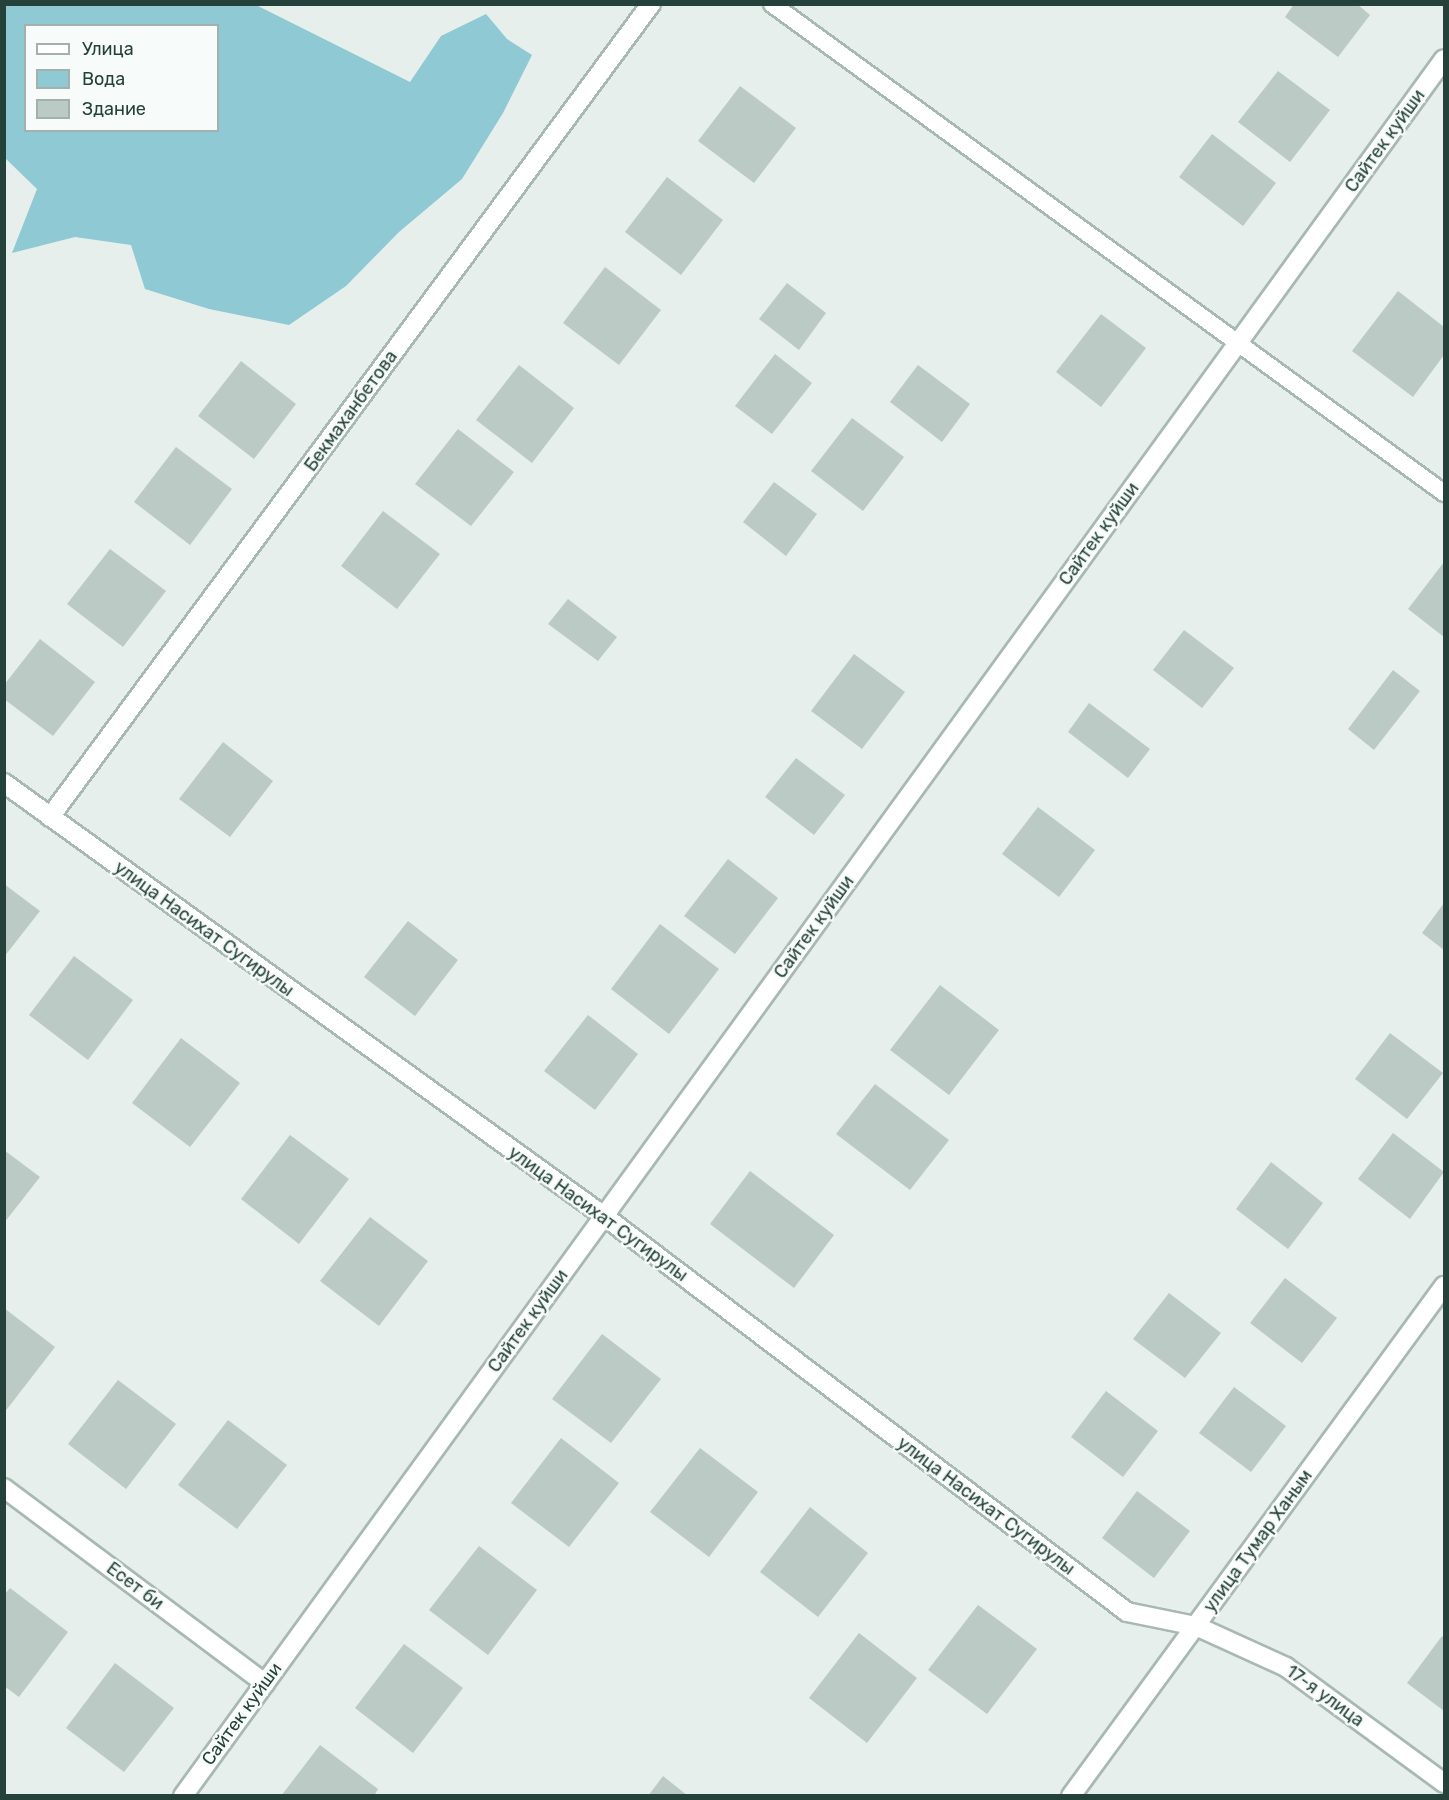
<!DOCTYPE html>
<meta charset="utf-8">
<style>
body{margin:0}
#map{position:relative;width:1449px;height:1800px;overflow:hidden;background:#e6efeb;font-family:Rubik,sans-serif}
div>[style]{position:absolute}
.water>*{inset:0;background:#8ec9d4}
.building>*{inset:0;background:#bbcac4}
.roads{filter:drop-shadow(2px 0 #a8b8b2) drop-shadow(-2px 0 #a8b8b2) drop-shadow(0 2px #a8b8b2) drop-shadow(0 -2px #a8b8b2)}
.lane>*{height:16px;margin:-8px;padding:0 8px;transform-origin:8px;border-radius:8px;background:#fff}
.street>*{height:18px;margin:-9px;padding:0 9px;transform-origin:9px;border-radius:9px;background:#fff}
span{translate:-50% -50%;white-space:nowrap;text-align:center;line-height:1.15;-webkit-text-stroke:5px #f7fbf9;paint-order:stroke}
.street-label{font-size:18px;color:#24423a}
.frame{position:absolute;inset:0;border:6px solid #24423a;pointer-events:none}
.legend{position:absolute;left:24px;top:24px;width:195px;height:108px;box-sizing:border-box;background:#f7fbf9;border:2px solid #a3b1ad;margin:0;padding:8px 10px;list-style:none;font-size:18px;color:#24423a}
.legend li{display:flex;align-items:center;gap:12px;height:30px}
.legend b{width:30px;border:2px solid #a3b1ad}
</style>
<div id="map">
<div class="water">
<div style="clip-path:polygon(evenodd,4px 5px,256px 5px,410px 82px,441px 36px,486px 14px,507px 39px,532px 55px,503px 113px,462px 179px,399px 232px,346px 286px,289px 325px,209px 309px,145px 289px,131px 245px,75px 237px,12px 253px,37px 189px,5px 158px,4px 5px,26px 26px,218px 26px,218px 130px,26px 130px,26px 26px)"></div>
</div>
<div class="building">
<div style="clip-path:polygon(1294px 4px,1357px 4px,1370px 15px,1338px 57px,1285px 17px)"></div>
<div style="clip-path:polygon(1278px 71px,1330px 110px,1290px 162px,1238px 122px)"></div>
<div style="clip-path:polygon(740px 86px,796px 128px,754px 183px,698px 141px)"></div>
<div style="clip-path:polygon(1212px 134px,1276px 183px,1243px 226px,1179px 177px)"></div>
<div style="clip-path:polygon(667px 177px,723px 220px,681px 275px,625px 232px)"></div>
<div style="clip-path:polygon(605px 267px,661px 310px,619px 365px,563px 323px)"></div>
<div style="clip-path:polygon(787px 283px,826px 313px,799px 350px,759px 319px)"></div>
<div style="clip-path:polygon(1398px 291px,1444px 327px,1444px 355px,1413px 397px,1352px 351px)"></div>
<div style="clip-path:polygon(1101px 314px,1146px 348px,1101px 407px,1056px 372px)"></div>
<div style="clip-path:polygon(775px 354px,812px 383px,772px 434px,735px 406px)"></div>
<div style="clip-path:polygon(241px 361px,296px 404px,254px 459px,198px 416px)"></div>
<div style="clip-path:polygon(519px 365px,574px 408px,532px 463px,476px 420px)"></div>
<div style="clip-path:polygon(918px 365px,970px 404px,942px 442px,890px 402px)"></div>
<div style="clip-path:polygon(852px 418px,904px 457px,863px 511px,811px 471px)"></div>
<div style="clip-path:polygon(458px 429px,514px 472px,471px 526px,415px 484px)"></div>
<div style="clip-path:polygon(176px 447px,232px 489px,190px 545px,134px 502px)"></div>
<div style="clip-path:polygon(774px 482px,817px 514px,786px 556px,743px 522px)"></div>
<div style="clip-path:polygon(383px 511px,440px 554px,397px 609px,341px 566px)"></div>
<div style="clip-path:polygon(110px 549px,166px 591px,123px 647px,67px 604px)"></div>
<div style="clip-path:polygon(1444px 562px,1444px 637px,1408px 609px)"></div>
<div style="clip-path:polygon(568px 599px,617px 637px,598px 661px,548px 624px)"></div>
<div style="clip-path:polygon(1184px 630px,1234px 668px,1202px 708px,1153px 670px)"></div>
<div style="clip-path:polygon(40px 639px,95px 682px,53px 736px,4px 699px,4px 685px)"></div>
<div style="clip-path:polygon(854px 654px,905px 692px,862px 749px,811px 711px)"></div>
<div style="clip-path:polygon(1393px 670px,1420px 691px,1374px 750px,1348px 729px)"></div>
<div style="clip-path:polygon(1089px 703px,1150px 749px,1128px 778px,1068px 732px)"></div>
<div style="clip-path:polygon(223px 742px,273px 781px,230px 837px,179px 799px)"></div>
<div style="clip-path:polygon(796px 758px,845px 795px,814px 835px,765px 797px)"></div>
<div style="clip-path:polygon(1038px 807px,1095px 850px,1059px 897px,1002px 854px)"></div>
<div style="clip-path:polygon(728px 859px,778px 898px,735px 954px,684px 916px)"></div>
<div style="clip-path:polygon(4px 884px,40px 911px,4px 957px)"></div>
<div style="clip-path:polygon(1444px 903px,1444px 950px,1422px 933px)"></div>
<div style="clip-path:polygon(408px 921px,458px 960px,415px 1016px,364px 977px)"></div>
<div style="clip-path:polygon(660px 924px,719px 969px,669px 1034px,611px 989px)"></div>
<div style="clip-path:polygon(74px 956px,133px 1000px,88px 1060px,29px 1015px)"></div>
<div style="clip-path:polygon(940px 985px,999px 1030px,949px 1095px,890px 1050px)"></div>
<div style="clip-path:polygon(588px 1015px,638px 1054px,595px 1110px,544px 1071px)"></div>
<div style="clip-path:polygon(1390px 1033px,1443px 1073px,1407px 1119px,1355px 1079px)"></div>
<div style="clip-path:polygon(181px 1038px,240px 1083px,190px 1147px,132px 1103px)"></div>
<div style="clip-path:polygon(875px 1084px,949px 1140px,910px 1190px,836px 1134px)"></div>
<div style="clip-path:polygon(1393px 1133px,1444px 1172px,1410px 1219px,1358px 1179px)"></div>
<div style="clip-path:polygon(290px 1135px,349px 1179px,299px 1244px,241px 1199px)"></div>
<div style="clip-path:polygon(4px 1150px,40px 1177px,4px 1223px)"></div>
<div style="clip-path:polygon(1271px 1162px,1323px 1203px,1288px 1249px,1236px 1209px)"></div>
<div style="clip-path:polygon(750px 1171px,834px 1235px,794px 1288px,710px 1224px)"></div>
<div style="clip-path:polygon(370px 1217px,428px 1261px,379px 1326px,320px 1281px)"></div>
<div style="clip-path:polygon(1285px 1278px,1337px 1318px,1302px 1363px,1250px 1323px)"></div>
<div style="clip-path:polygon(1169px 1293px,1221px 1333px,1185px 1378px,1133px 1339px)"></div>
<div style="clip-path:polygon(4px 1308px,55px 1347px,4px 1413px)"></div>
<div style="clip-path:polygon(602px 1334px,661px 1379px,611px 1443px,552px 1399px)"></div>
<div style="clip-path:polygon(118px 1380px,176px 1424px,126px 1489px,68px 1444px)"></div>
<div style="clip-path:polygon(1234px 1387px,1286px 1426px,1251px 1472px,1199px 1433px)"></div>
<div style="clip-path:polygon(1106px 1391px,1158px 1431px,1123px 1477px,1071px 1437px)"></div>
<div style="clip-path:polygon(228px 1420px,287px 1465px,237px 1529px,178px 1485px)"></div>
<div style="clip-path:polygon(561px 1438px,619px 1483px,569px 1547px,511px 1503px)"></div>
<div style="clip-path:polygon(700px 1448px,758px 1492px,709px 1557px,650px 1512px)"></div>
<div style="clip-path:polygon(1137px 1491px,1190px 1531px,1154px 1578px,1102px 1538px)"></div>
<div style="clip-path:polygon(810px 1507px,868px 1553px,818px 1617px,760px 1572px)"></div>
<div style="clip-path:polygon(479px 1546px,537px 1590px,488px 1655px,429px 1610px)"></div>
<div style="clip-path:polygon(10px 1588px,68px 1632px,19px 1697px,4px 1686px,4px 1595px)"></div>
<div style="clip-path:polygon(978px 1605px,1037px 1649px,987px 1714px,928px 1670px)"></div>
<div style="clip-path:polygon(859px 1633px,917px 1678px,867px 1743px,809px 1698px)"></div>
<div style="clip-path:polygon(1442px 1636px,1444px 1638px,1444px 1711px,1407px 1683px)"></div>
<div style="clip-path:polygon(404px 1644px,463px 1688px,413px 1753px,355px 1708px)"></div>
<div style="clip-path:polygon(115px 1663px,174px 1708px,124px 1772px,66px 1728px)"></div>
<div style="clip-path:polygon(320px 1745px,378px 1789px,374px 1796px,281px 1796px)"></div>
<div style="clip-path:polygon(663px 1776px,688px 1796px,648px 1796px)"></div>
</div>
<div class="roads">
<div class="lane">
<div style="left:772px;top:4px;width:831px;rotate:36.04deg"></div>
</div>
<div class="street">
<div style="left:4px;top:783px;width:740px;rotate:35.82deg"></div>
<div style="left:604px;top:1216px;width:656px;rotate:37.13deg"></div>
<div style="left:1127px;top:1612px;width:70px;rotate:11.5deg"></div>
<div style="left:1196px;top:1626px;width:99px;rotate:24.5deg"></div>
<div style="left:1286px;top:1667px;width:196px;rotate:36.3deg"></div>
<div style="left:50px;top:817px;width:1011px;rotate:-53.53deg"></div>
<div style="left:4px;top:1488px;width:326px;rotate:36.8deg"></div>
<div style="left:183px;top:1796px;width:2146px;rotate:-54.02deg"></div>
<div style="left:1071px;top:1796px;width:632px;rotate:-53.82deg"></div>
</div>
</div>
<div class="street-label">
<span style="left:1385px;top:141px;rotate:-54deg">Сайтек куйши</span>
<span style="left:351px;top:411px;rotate:-54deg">Бекмаханбетова</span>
<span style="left:1099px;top:534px;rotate:-54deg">Сайтек куйши</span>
<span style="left:814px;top:927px;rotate:-54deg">Сайтек куйши</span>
<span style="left:204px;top:929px;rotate:36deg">улица Насихат Сугирулы</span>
<span style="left:598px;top:1214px;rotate:36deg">улица Насихат Сугирулы</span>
<span style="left:528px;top:1321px;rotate:-54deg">Сайтек куйши</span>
<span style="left:986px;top:1506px;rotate:37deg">улица Насихат Сугирулы</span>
<span style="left:1258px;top:1541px;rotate:-54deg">улица Тумар Ханым</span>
<span style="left:135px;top:1586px;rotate:37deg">Есет би</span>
<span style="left:1325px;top:1696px;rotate:36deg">17-я улица</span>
<span style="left:242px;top:1714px;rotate:-54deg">Сайтек куйши</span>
</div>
<div class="frame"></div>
<ul class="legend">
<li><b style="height:8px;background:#fff"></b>Улица</li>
<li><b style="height:16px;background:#8ec9d4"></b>Вода</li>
<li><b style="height:16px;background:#bbcac4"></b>Здание</li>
</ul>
</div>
